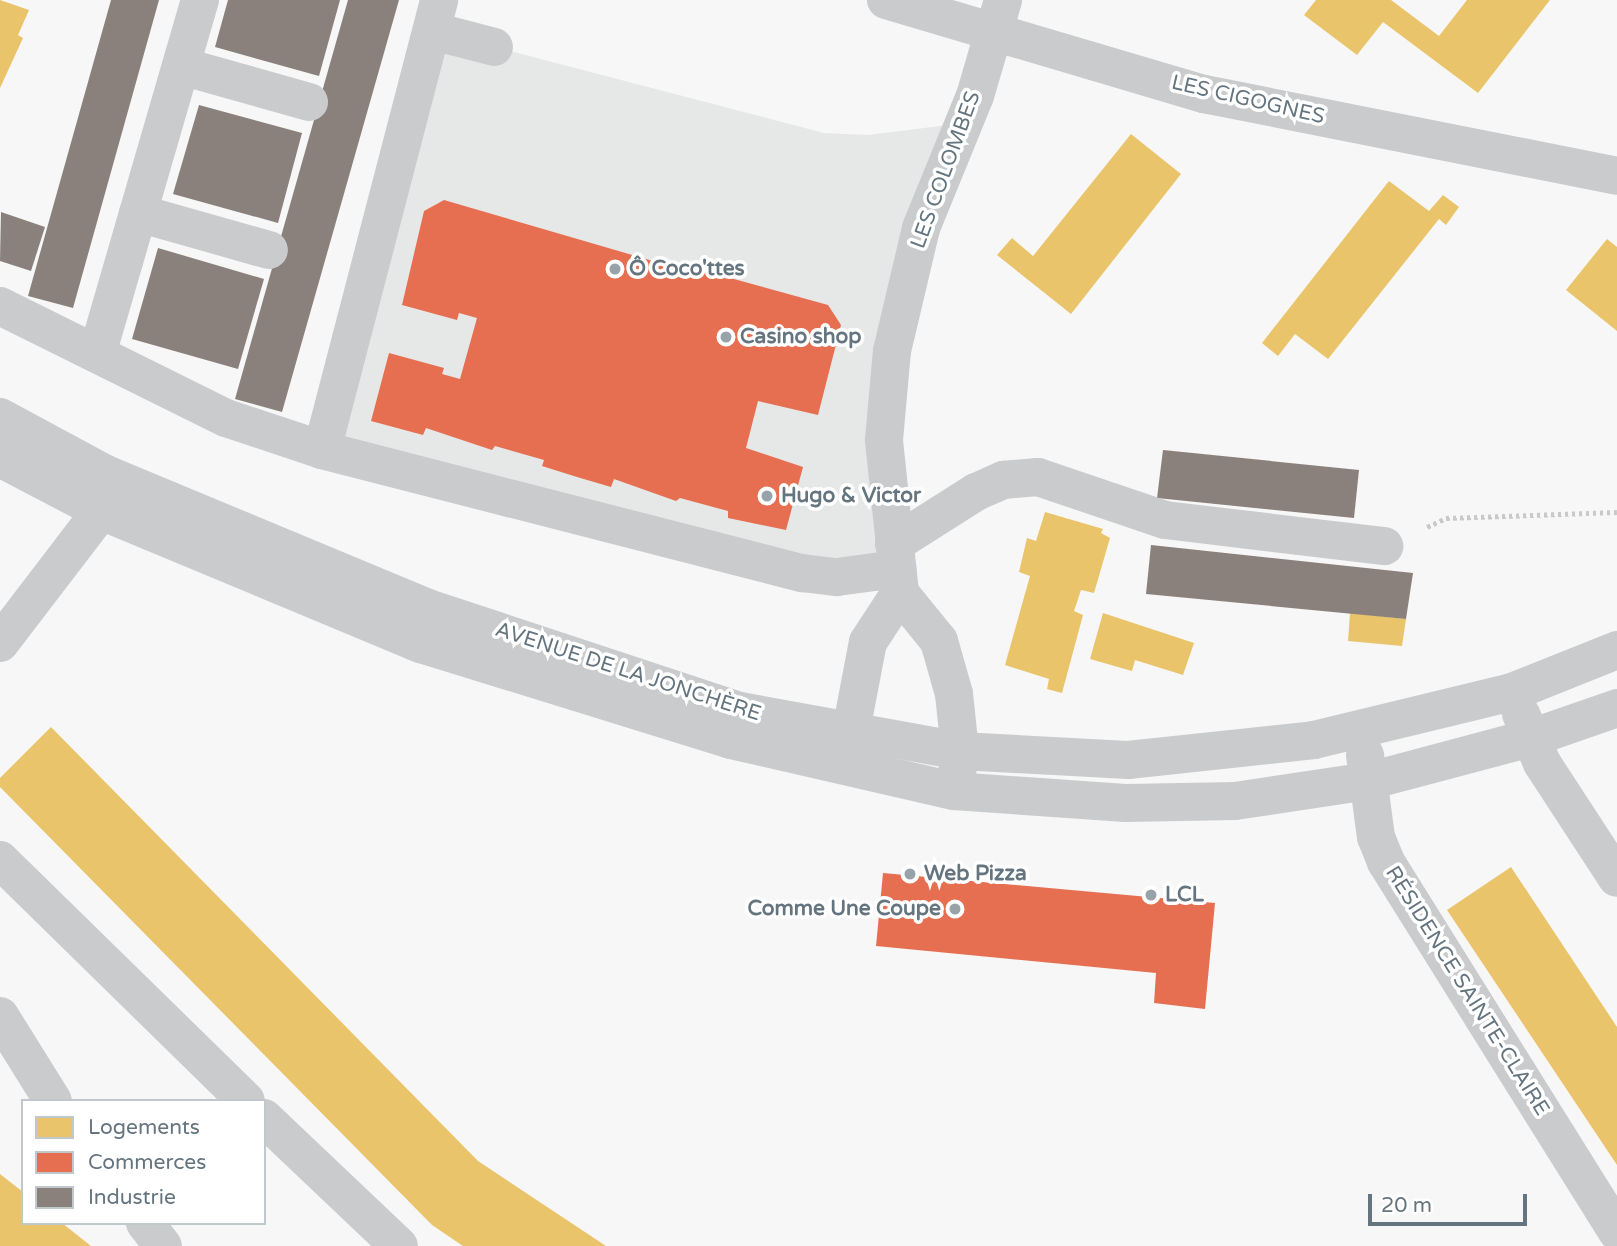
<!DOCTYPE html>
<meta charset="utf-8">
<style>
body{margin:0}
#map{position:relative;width:1617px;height:1246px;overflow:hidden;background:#f7f7f7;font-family:"Varela Round",sans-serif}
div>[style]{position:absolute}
.built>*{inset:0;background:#e6e7e7}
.homes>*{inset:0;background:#e9c46a}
.shops>*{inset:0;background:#e76f51}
.industry>*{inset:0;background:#8a817c}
.path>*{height:4.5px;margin-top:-2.25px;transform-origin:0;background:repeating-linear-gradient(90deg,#c7c9ca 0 3.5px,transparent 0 7px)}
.minor>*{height:38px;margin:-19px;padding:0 19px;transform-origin:19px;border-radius:19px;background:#cacbcc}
.dots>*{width:19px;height:19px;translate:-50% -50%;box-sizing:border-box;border:4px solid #fff;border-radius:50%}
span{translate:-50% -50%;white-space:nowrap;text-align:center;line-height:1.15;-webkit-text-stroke:7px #fff;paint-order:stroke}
.street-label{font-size:21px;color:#65757f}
.poi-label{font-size:21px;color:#65757f;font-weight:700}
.left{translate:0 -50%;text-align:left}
.right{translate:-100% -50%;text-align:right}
.legend{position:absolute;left:21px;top:1099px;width:245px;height:126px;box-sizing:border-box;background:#fff;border:2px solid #c1c8cc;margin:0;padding:9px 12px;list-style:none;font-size:21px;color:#65757f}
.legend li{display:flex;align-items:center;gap:14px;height:35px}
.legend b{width:35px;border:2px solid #c1c8cc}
.scale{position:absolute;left:1368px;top:1194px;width:159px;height:32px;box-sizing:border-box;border:4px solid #65757f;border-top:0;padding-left:9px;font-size:21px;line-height:24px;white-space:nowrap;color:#65757f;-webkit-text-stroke:5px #fff;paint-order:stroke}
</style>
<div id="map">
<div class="built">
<div style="clip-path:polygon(433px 31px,824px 133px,868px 135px,964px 123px,892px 351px,897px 569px,837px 577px,322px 450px)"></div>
</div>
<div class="homes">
<div style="clip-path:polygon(0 0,29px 10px,18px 35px,23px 38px,0 88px)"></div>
<div style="clip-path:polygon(1316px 0,1391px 0,1439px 36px,1467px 0,1550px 0,1478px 93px,1383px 22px,1357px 55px,1304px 15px)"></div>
<div style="clip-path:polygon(1131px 134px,1181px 174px,1071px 314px,997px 255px,1012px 238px,1033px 256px)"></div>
<div style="clip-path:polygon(1389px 181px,1429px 211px,1443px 195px,1459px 207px,1446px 225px,1439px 219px,1328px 359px,1295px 334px,1278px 356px,1262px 343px)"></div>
<div style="clip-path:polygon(1607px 239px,1617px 247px,1617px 331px,1566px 290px)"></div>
<div style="clip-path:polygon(1045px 512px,1103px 529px,1101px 533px,1110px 538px,1094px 593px,1081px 590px,1074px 611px,1083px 615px,1062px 693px,1047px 689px,1049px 679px,1005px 665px,1030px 576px,1019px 572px,1027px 538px,1036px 541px)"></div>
<div style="clip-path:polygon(1103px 613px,1194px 643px,1183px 675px,1135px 660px,1132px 671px,1090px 659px)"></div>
<div style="clip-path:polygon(1350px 613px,1406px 619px,1402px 646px,1348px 641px)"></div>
<div style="clip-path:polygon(51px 727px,478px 1161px,606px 1246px,463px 1246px,432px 1225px,0 787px,0 778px)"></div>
<div style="clip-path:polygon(1511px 867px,1617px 1027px,1617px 1165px,1447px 910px)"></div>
<div style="clip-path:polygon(0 1174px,23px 1192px,23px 1223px,62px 1223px,91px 1246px,0 1246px)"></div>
</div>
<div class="shops">
<div style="clip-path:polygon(444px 200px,670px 266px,672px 262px,828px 305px,841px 325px,818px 415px,758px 401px,746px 448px,803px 467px,786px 530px,728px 518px,728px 511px,680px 498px,676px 501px,614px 479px,611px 487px,577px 477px,542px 466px,544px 460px,495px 446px,492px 450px,426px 428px,423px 435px,371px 421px,389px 353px,444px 368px,442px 374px,460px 379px,477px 318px,459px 313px,457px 320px,402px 305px,424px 211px)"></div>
<div style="clip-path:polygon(883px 873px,1215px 903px,1205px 1009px,1154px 1003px,1156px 973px,876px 946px)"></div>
</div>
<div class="industry">
<div style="clip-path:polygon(111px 0,159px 0,73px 308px,28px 296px)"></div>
<div style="clip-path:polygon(228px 0,340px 0,319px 76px,215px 47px)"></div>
<div style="clip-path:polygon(348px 0,399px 0,282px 412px,235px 399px)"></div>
<div style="clip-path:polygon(199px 105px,302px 133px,278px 223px,173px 194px)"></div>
<div style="clip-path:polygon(1px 212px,45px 227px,31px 271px,0 261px)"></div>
<div style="clip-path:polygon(158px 248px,264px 279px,238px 369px,132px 339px)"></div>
<div style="clip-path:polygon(1163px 450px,1359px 470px,1354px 518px,1157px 498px)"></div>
<div style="clip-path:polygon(1151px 545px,1413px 573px,1406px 619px,1146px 594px)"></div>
</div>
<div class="path">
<div style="left:1427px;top:527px;width:21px;rotate:-25deg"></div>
<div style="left:1446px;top:518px;width:171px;rotate:-2deg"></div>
</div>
<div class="minor">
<div style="left:886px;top:0;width:332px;rotate:16.5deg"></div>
<div style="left:1204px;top:94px;width:421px;rotate:11.2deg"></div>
<div style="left:433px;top:31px;width:63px;rotate:14.7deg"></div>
<div style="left:181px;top:66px;width:133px;rotate:15.7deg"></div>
<div style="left:138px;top:213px;width:136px;rotate:15.8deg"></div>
<div style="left:0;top:306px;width:252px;rotate:26.4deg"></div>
<div style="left:226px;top:418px;width:101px;rotate:18.4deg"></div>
<div style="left:322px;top:450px;width:496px;rotate:14.4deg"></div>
<div style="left:802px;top:573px;width:35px;rotate:7deg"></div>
<div style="left:837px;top:577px;width:61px;rotate:-7.6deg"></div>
<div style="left:98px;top:351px;width:366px;rotate:-73.8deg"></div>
<div style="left:0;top:417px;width:120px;rotate:28.3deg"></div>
<div style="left:106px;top:474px;width:349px;rotate:22.6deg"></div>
<div style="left:428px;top:608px;width:329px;rotate:18.3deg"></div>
<div style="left:740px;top:711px;width:224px;rotate:10.3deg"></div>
<div style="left:960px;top:751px;width:168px;rotate:3.1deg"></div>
<div style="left:1128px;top:760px;width:187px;rotate:-6.1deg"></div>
<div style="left:1314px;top:740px;width:204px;rotate:-13.6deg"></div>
<div style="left:1512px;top:692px;width:113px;rotate:-21.8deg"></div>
<div style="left:322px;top:450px;width:465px;rotate:-75.4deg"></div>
<div style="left:0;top:458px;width:114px;rotate:27.7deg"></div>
<div style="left:101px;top:511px;width:347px;rotate:22.6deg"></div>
<div style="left:421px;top:644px;width:325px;rotate:17.2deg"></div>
<div style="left:731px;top:740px;width:229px;rotate:12.9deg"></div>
<div style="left:954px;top:791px;width:172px;rotate:4deg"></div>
<div style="left:1126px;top:803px;width:109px;rotate:-1.1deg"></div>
<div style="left:1235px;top:801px;width:135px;rotate:-8.5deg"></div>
<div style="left:1369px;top:781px;width:168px;rotate:-14.9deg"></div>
<div style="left:1531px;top:738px;width:91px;rotate:-19.2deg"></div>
<div style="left:894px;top:544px;width:97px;rotate:-32.4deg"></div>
<div style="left:976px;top:492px;width:30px;rotate:-24deg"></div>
<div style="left:1003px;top:480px;width:35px;rotate:-5deg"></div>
<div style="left:1038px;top:477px;width:134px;rotate:18.7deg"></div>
<div style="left:1165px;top:520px;width:221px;rotate:6.8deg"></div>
<div style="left:0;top:643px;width:166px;rotate:-52.6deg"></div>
<div style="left:101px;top:511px;width:24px;rotate:-83deg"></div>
<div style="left:1521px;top:714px;width:53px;rotate:66.8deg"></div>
<div style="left:1542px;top:763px;width:137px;rotate:56.9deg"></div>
<div style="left:1365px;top:755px;width:83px;rotate:82.4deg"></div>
<div style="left:1376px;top:837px;width:27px;rotate:68deg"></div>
<div style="left:1386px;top:862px;width:436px;rotate:58deg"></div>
<div style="left:846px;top:757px;width:117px;rotate:-79.2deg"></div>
<div style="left:868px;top:642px;width:59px;rotate:-56.9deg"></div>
<div style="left:957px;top:774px;width:23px;rotate:-83deg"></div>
<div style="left:960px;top:751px;width:57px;rotate:-96deg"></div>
<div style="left:954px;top:694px;width:55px;rotate:-105.8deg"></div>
<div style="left:939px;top:641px;width:62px;rotate:-129.1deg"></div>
<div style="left:900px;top:593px;width:154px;rotate:-96deg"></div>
<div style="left:884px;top:440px;width:89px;rotate:-84.9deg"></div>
<div style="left:892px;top:351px;width:126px;rotate:-76.7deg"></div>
<div style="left:921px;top:228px;width:143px;rotate:-67.8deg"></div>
<div style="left:975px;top:96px;width:100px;rotate:-73.7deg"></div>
<div style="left:0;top:860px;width:344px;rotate:44.4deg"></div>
<div style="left:0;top:1016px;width:100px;rotate:58.1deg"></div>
<div style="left:264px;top:1118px;width:186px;rotate:43.5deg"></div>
<div style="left:145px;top:1223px;width:29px;rotate:52deg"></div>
</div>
<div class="dots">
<div style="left:615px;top:269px;background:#98a2a9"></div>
<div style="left:726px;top:337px;background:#98a2a9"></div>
<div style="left:767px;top:496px;background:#98a2a9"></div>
<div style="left:910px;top:874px;background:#98a2a9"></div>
<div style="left:1151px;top:895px;background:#98a2a9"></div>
<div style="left:955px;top:909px;background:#98a2a9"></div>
</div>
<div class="street-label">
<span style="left:1248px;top:100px;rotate:13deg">LES CIGOGNES</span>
<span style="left:946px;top:170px;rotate:-70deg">LES COLOMBES</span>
<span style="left:628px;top:672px;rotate:18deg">AVENUE DE LA JONCHÈRE</span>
<span style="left:1467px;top:991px;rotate:58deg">RÉSIDENCE SAINTE-CLAIRE</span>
</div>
<div class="poi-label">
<span class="left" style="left:629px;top:269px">Ô Coco'ttes</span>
<span class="left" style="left:740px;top:337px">Casino shop</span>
<span class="left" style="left:781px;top:496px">Hugo &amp; Victor</span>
<span class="left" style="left:924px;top:874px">Web Pizza</span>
<span class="left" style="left:1165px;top:895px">LCL</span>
<span class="right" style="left:941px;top:909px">Comme Une Coupe</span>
</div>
<ul class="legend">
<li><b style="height:19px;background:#e9c46a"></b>Logements</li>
<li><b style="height:19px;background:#e76f51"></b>Commerces</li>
<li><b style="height:19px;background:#8a817c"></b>Industrie</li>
</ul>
<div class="scale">20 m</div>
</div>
